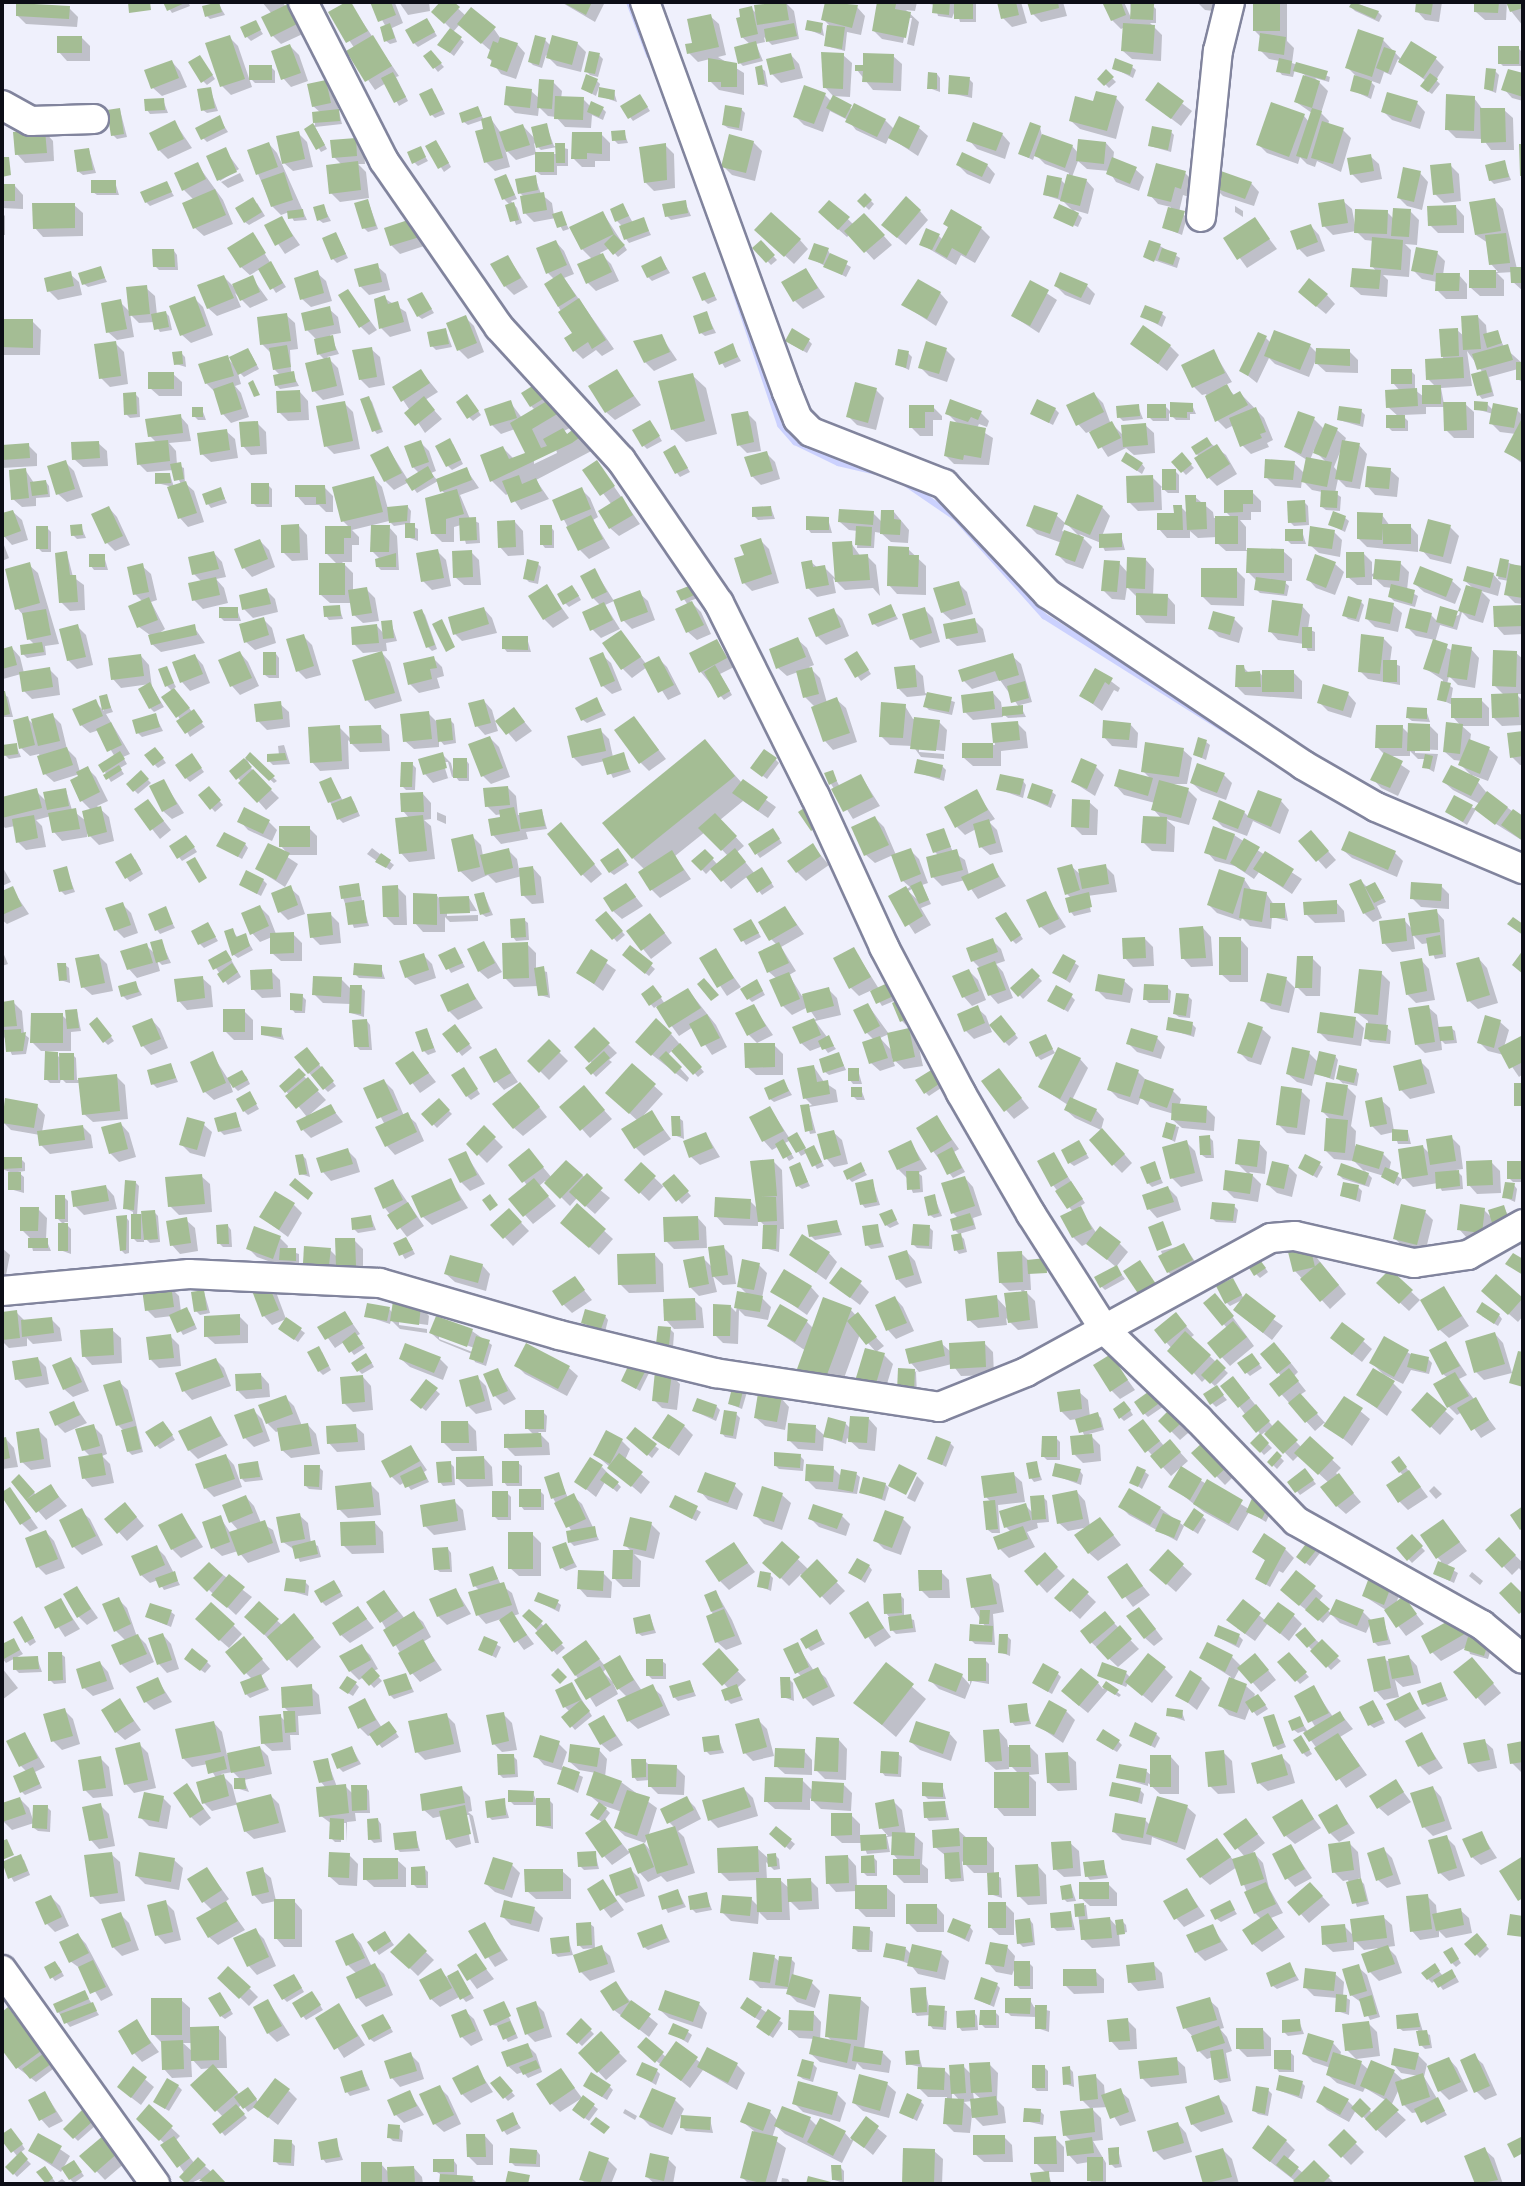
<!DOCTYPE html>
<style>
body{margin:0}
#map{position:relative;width:1525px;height:2186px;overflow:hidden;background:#eff0fc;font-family:Roboto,sans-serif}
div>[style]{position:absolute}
.shadow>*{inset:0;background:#0003}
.stream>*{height:6px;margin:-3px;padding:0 3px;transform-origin:3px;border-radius:3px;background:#cbd1fe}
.building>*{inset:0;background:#a4bd94}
.roads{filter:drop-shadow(2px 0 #81849d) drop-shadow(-2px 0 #81849d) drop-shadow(0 2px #81849d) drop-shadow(0 -2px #81849d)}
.minor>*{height:28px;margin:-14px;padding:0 14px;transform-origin:14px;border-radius:14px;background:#fff}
span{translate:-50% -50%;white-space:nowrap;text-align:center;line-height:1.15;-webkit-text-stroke:7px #fefefe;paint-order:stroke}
.frame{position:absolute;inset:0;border:4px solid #0c0d16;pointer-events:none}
</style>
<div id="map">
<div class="shadow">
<div style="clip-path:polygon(165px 2px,188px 2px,190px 6px,172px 13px)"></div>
<div style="clip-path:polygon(262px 2px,282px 2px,307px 32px,281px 44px,273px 36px,272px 14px)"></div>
<div style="clip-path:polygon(349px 2px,399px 76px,396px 77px,408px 101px,399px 106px,386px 83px,375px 90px,349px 52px,355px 49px,331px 13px)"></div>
<div style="clip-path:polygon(372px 2px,395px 3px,403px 23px,392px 28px,397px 42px,390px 44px,386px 41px,386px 27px)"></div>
<div style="clip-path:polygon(399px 2px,429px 2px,430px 11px,408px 15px)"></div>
<div style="clip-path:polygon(443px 2px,451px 2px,466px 16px,494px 29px,501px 39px,517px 44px,525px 53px,516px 79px,501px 74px,489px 58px,491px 51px,460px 24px,453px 32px,464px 42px,454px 56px,440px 45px,451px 29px,434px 12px)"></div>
<div style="clip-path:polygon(561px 2px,602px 2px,604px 4px,595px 22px)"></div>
<div style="clip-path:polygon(785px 2px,794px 11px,799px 39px,772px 45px,764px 37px,765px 42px,756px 44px,763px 61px,743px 66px,740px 63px,751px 45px,742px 37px,751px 8px,758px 15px,756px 6px)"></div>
<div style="clip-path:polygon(828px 2px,857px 7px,865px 16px,861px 35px,847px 32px,845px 51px,826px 46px,829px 25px,823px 19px)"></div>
<div style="clip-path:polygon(879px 2px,917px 2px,915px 11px,906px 10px,919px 22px,914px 46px,907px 44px,912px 18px,908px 18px,903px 43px,882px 39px,874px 31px)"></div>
<div style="clip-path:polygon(919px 2px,976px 2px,976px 22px,960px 22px,956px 8px,952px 18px,938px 16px,935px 5px)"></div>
<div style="clip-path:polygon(999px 2px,1021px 2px,1027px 23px,1012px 27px,1003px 18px)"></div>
<div style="clip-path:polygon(1030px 2px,1063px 2px,1067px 16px,1041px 22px,1033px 14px)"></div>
<div style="clip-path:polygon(1104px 2px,1124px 2px,1132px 20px,1130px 2px,1156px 2px,1153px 6px,1156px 9px,1156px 23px,1150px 23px,1162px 35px,1161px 61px,1132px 59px,1123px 51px,1125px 27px,1121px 29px,1112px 20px)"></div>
<div style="clip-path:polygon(1197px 2px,1214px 2px,1213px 11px,1205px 10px)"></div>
<div style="clip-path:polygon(1255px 2px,1287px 2px,1287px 41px,1294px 48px,1292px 63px,1330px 77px,1329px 82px,1315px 78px,1328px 91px,1321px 113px,1329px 121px,1328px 125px,1342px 129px,1351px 138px,1341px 172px,1317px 161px,1315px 167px,1307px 164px,1300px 157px,1298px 164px,1267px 153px,1258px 144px,1304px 116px,1309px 122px,1312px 113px,1296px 102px,1305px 75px,1295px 69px,1293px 77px,1282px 75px,1279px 71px,1280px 61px,1269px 59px,1260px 50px,1262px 38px,1255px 31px)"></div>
<div style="clip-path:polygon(1354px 2px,1378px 12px,1382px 16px,1379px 22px,1355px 11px,1351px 7px)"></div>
<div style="clip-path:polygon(1418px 2px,1442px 2px,1439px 22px,1425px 20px,1417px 11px)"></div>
<div style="clip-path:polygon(1476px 2px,1507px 2px,1506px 20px,1485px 20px,1476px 12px)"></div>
<div style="clip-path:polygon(1509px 2px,1523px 2px,1523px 26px,1511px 11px)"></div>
<div style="clip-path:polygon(218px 3px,225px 15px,210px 19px,207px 16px)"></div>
<div style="clip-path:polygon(69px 8px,78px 17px,77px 27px,26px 24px,18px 16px)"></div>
<div style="clip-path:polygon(710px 16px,719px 24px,726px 55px,718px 57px,744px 73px,744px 95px,719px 90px,710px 81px,710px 59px,698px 62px,689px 53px)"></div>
<div style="clip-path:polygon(255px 22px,263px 34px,251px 41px,247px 37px)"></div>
<div style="clip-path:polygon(430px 24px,437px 36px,418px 47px,414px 43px)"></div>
<div style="clip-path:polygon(822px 25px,824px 36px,807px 29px)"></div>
<div style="clip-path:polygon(82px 38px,90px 46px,90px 61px,67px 61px,59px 52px)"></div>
<div style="clip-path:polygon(230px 38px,238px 46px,252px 87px,231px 95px,222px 86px)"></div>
<div style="clip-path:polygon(545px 40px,551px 46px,577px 43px,586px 52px,581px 72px,557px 66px,546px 55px,542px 68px,533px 65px,530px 62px)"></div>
<div style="clip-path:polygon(1383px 40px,1402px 60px,1435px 58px,1444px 67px,1436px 80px,1440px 84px,1432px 94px,1426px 90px,1426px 81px,1398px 59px,1391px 75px,1384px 72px,1380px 84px,1369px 80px,1375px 86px,1371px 99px,1352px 90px,1356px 76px,1347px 67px)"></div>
<div style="clip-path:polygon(290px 46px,299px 55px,308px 81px,291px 87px,283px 78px)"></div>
<div style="clip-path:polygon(1518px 48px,1522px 52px,1522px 66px,1503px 66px,1500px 63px)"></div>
<div style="clip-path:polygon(431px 53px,444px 67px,438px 72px,426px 57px)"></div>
<div style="clip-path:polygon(599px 55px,603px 59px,598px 77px,590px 75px,586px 71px)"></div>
<div style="clip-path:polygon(791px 55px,799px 64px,803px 78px,781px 83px,772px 74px)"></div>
<div style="clip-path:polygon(843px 55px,852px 63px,850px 97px,833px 96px,825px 87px)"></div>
<div style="clip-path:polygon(893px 56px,902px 64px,901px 91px,873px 90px,857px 70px)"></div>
<div style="clip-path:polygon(203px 61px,215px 79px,207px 85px,203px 81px)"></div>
<div style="clip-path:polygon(172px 62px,180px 71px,187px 87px,162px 96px,153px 88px)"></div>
<div style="clip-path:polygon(271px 67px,275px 71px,275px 83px,255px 83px,251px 79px)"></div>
<div style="clip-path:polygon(1132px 67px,1136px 70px,1133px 78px,1114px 68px)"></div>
<div style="clip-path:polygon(761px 68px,765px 71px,768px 87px,759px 84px)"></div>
<div style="clip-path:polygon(1495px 71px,1499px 75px,1496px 93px,1486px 89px)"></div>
<div style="clip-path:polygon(1106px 72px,1116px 82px,1109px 88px,1100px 79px)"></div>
<div style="clip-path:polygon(937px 74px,940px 78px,940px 92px,929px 88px)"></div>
<div style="clip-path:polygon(1523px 75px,1523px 101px,1512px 98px,1504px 89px)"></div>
<div style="clip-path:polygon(969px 79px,973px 83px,972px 98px,950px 93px)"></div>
<div style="clip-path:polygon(596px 80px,600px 84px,596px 96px,583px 89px)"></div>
<div style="clip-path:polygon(326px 82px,334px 91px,342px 124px,315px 127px,327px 149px,321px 152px,307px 129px,315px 125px,314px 114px,321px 113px,313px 106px)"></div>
<div style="clip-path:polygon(553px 82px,562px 91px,561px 99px,583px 99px,591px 107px,602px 108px,606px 112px,603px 120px,592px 115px,591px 128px,565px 127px,556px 117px,548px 116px,539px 107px,538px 116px,515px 113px,506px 104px,531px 91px,540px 99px)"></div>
<div style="clip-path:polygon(1158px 85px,1192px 111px,1181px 126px,1147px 100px)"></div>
<div style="clip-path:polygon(210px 89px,218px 111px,207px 113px,203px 110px)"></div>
<div style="clip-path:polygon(614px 92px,617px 102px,600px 96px)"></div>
<div style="clip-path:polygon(435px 94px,445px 114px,435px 118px,432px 115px)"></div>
<div style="clip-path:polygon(825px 95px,832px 102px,885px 120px,895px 130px,919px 128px,928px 136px,918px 156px,889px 137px,886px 144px,856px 130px,848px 120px,830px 111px,823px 132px,804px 125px,795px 116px)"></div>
<div style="clip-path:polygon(1116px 98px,1124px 107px,1116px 139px,1080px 129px,1071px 121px,1095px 103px)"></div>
<div style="clip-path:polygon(1474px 98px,1483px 110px,1504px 110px,1513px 118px,1514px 150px,1491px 150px,1483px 139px,1456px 138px,1447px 129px)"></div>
<div style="clip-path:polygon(163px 100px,168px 113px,150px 114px,147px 110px)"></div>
<div style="clip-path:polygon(643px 100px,650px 111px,633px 121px,630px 117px)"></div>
<div style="clip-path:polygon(1417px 103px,1425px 112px,1420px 129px,1392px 120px,1384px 112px)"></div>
<div style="clip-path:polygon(478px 109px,484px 120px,491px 119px,501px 133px,523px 126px,536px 140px,546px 125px,554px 146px,568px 149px,568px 166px,557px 166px,557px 175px,541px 175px,537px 172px,537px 154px,557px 154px,557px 147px,541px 150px,534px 143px,536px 154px,516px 160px,505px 149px,510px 167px,495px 171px,486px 162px,483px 120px,468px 125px,464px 122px)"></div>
<div style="clip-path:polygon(741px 109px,745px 113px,742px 131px,728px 128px,724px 125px)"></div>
<div style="clip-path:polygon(120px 110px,127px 137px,117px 139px,113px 135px)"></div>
<div style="clip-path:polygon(219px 118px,228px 132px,207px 142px,203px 138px)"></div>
<div style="clip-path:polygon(175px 123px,192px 148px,168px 159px,159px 150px)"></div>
<div style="clip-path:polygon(1040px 127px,1042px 136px,1072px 146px,1079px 154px,1106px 143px,1114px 152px,1113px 160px,1135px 169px,1144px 177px,1139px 191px,1116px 182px,1109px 171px,1087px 169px,1078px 161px,1072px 177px,1086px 180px,1094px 189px,1088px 214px,1074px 210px,1082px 218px,1078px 227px,1057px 218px,1074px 212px,1063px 201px,1045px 195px,1061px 180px,1066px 185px,1069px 173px,1045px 164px,1035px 154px,1033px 160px,1020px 154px)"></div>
<div style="clip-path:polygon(45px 132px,53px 141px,54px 161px,25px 163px,17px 154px)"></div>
<div style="clip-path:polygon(624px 132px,628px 143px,618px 144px,614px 140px)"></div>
<div style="clip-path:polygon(1171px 132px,1174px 135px,1171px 152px,1150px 146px)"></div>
<div style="clip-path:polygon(298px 133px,307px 142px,313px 167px,293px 171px,284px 163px)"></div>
<div style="clip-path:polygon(601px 134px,610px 143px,610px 161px,595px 161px,595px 167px,582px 167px,573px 158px)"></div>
<div style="clip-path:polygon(1002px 134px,1010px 143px,1005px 159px,977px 149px,969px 140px)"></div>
<div style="clip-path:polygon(355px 140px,364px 149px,365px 164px,358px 164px,366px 172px,369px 198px,340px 202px,331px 193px,342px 165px,334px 157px)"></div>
<div style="clip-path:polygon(753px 142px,762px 151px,755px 181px,732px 175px,723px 166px)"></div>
<div style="clip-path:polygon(269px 144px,277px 153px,307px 220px,294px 221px,289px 212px,281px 215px,272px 206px,258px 174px)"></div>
<div style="clip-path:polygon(665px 145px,674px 154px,675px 188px,654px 191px,645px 182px)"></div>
<div style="clip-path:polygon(439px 146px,451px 167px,444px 172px,428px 147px)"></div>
<div style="clip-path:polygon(420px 148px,428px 161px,418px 166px,414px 162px)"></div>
<div style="clip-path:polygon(89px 150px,96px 173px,83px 175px,79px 172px)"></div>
<div style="clip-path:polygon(225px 150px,239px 169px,220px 181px,208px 157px)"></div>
<div style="clip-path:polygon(1370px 156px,1379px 164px,1382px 179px,1361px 183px,1352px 174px)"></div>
<div style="clip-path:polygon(1504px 162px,1511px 180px,1494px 184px,1490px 180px)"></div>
<div style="clip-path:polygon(197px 164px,223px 200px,233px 224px,204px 236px,195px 228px,194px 200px,184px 190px)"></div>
<div style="clip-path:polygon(958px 165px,987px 165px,995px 174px,990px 184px,967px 174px)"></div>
<div style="clip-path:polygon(1450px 165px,1459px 174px,1461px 201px,1444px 203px,1435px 194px)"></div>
<div style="clip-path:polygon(240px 173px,244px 181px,228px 188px,221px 182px)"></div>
<div style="clip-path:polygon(1185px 173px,1193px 181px,1189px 197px,1183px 195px,1179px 212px,1187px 217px,1182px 235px,1165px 228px,1171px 207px,1158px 204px,1150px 195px)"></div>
<div style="clip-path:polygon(1420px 173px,1428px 182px,1422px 210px,1407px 206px,1399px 198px)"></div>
<div style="clip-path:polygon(506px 177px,517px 199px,511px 201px,517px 208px,522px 223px,516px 225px,510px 205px,504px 199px)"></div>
<div style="clip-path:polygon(535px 177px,541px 194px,552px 203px,554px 216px,561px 214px,569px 229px,563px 231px,556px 218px,534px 222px,525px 213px,524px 197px,520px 193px)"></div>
<div style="clip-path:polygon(115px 182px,119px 195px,97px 195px,93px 192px)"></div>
<div style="clip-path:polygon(166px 183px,174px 196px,150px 206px,146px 202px)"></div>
<div style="clip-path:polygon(1251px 183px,1259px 192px,1254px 206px,1223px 196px,1214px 187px)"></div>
<div style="clip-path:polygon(2px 186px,15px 186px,23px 195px,23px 209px,2px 208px)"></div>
<div style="clip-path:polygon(865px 195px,874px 204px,869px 210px,860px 201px)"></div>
<div style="clip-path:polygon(1495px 200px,1503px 209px,1517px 269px,1523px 269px,1523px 291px,1513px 282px,1513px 272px,1497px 273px,1504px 280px,1504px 296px,1480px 296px,1471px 288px,1471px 272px,1498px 272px,1491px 264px,1488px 243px,1476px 235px)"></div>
<div style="clip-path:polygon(368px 201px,378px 229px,368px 232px,364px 228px)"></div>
<div style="clip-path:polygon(1343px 201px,1352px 209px,1355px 225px,1387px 212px,1394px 219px,1410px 211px,1419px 220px,1417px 245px,1405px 244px,1411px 250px,1409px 277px,1383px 275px,1388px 280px,1387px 297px,1361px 295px,1352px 287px,1377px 272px,1372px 266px,1374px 241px,1365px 240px,1356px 231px,1333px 235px,1324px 226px)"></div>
<div style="clip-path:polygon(685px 202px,691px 216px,671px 220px,667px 216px)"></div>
<div style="clip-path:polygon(830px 202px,854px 225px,873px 224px,892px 245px,874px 260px,850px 234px,847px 237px,829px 221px)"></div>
<div style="clip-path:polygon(257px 203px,265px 216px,249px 225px,245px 222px)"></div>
<div style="clip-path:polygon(74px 205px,83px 213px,83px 236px,43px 237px,35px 228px)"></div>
<div style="clip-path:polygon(623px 205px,633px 223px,643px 219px,651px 235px,629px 243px,626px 239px,623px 227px,617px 221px)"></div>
<div style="clip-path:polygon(323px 206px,331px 221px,323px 223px,319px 220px)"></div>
<div style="clip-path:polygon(1235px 206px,1243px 211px,1243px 217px,1235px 212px)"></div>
<div style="clip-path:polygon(1456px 207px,1464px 216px,1464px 233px,1438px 233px,1430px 225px)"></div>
<div style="clip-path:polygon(920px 211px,928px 220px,906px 245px,892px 233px)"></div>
<div style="clip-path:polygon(2px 213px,5px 216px,5px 235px,2px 235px)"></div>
<div style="clip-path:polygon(603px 213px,627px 250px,618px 257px,610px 248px,600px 253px,611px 264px,619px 281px,596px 291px,587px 282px,593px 260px,582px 249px)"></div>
<div style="clip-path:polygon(281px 218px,300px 245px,285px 254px,266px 226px)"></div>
<div style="clip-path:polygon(1255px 220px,1277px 249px,1247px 268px,1226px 239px)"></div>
<div style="clip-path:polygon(1311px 226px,1319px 235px,1325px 251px,1307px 257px,1299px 249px)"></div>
<div style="clip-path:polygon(425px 228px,430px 244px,400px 254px,391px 245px)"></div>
<div style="clip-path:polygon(981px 228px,990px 237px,975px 263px,961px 255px,956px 265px,921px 244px,939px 236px,943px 240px)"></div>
<div style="clip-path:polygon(252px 234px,286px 287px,276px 293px,260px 269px,250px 275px,268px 300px,250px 308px,235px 293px,241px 307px,217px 316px,208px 308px,224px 277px,233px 286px,252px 277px,241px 267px)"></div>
<div style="clip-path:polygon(336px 234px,348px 258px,337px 263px,333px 259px)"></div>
<div style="clip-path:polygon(766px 238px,800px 240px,808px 249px,794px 264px)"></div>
<div style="clip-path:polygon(556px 242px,564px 251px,574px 274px,564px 278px,614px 349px,602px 356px,596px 350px,583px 359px,574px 350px,574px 334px,546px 285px,555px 280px,548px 273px)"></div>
<div style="clip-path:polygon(761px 243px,777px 260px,771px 265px,755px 248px)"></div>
<div style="clip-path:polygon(1160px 246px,1180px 258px,1177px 268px,1145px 257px)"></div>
<div style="clip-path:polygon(828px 250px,831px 256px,851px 267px,846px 277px,810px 258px)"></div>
<div style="clip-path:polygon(174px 251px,177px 255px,178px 270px,159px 270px,155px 266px)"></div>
<div style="clip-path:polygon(1437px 253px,1445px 261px,1443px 275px,1459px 275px,1467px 284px,1467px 299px,1446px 299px,1437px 290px,1437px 282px,1422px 279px,1413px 270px)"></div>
<div style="clip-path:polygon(508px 257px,528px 287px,514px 295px,505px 286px)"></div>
<div style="clip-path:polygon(661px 258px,670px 273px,652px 281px,648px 277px)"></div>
<div style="clip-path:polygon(377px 266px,386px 274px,390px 290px,369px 295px,360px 286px)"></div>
<div style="clip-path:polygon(100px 268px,107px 282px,88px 287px,84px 284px)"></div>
<div style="clip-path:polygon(806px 270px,825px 297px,803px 309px,795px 301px)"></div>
<div style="clip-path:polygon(317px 273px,326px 281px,332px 301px,311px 307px,302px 299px)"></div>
<div style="clip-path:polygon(70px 274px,79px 282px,82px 295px,58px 300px,49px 291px)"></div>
<div style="clip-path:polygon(704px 275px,717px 300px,708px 304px,704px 300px)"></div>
<div style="clip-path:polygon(1031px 283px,1057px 300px,1039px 333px,1013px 316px)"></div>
<div style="clip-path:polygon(1086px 285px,1095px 294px,1090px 305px,1065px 295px,1056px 286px)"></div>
<div style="clip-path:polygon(146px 288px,155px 296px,157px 315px,166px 313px,169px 316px,172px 330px,160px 332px,154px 322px,139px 323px,130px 314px,134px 337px,117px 340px,108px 332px,120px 302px,130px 312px)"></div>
<div style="clip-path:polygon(348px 291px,377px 330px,369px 335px,361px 327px)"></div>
<div style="clip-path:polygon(940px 293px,948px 302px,936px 326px,904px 305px)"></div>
<div style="clip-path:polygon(422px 294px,434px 313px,422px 319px,418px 316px)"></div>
<div style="clip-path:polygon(1327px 295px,1335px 304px,1326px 314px,1309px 300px)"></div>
<div style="clip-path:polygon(194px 298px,203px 307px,213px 335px,191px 343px,182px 335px)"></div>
<div style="clip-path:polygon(384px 298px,406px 312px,411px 331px,390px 337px,381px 328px,376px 300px)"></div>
<div style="clip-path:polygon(329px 309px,338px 317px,341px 333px,330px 335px,339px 354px,327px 357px,338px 368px,344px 395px,323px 400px,314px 391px,325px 360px,319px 354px,316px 339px,307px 330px)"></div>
<div style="clip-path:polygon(706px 313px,716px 333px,705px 336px,701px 333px)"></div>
<div style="clip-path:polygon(1162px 314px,1166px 317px,1162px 327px,1142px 316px)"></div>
<div style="clip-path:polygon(286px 315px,295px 323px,298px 349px,290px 350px,291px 371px,299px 386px,280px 389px,276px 385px,281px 376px,274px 369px,272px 354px,262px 344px)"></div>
<div style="clip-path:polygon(465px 317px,474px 326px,484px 352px,468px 359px,459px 350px)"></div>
<div style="clip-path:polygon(1478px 317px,1486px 325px,1487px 335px,1497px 332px,1504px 347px,1523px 364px,1523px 383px,1518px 379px,1518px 369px,1489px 377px,1494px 396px,1482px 399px,1479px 395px,1483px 373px,1467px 351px,1472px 386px,1441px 388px,1444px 404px,1465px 404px,1474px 412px,1474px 438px,1454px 438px,1446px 430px,1445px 407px,1426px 407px,1426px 414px,1402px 415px,1408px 421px,1408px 431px,1392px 431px,1388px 427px,1399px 417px,1388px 407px,1400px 391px,1393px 383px,1411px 371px,1415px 375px,1415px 390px,1424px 397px,1436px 387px,1428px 379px,1443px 360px,1442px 331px,1457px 330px,1465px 337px)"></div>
<div style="clip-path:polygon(2px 321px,32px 321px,41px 330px,40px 355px,2px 355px)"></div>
<div style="clip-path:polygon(446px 330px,452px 347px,436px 350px,432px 346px)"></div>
<div style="clip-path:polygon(661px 336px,677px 360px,654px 371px,645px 362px,636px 342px)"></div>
<div style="clip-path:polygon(1266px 338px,1271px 343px,1310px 346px,1318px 354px,1349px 351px,1358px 360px,1358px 373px,1326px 372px,1315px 362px,1309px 377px,1275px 364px,1269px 358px,1257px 383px,1242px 371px)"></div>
<div style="clip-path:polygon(808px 340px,812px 344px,807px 353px,791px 344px)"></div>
<div style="clip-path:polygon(115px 343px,124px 352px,128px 384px,110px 387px,101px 378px)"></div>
<div style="clip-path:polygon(1132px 344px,1170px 346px,1179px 355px,1167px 371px)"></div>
<div style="clip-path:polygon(732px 346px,741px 361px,725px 368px,716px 353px)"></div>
<div style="clip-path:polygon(371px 349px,380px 357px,385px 385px,369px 388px,360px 379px)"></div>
<div style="clip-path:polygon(946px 350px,955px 359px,947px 382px,929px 376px,920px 367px)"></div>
<div style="clip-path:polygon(1214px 352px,1232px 382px,1225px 385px,1235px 396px,1240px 393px,1264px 418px,1273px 440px,1267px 443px,1269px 447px,1251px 454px,1242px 445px,1234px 425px,1226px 429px,1217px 420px,1206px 394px,1202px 395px,1194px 387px)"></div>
<div style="clip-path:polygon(181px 353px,185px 357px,186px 367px,176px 364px)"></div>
<div style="clip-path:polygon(908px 353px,912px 357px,909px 370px,897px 364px)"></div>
<div style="clip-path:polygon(251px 354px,259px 369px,244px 377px,237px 370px,241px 384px,235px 386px,241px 393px,249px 417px,231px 423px,223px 414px,216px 393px,206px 383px,227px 358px,235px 366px)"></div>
<div style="clip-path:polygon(421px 371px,438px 392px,425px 400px,442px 419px,425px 433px,403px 400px)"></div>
<div style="clip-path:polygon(616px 371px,641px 405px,615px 420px,606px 412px)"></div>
<div style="clip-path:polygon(173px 374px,182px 382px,182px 396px,159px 396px,150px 388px)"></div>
<div style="clip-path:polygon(692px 375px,706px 388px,717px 434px,686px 442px,672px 429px)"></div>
<div style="clip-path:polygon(evenodd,546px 386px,581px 422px,564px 431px,568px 435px,579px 427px,599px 447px,536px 480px,549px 499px,521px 510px,509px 493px,506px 495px,492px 481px,482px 456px,503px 448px,514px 459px,527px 454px,515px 429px,501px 434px,492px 425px,487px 410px,510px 402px,522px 418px,535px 410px,531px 406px,546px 386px,556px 449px,557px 453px,534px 464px,534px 459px,556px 449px)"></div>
<div style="clip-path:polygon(876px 390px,884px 398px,876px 430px,857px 425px,848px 416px)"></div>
<div style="clip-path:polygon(300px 392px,308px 401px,309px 420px,288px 421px,279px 412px)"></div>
<div style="clip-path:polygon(135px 394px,139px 398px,140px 417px,130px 418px,126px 414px)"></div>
<div style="clip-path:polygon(1094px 394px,1103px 403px,1110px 422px,1124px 436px,1145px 425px,1154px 433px,1155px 453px,1134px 455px,1126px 448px,1108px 457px,1091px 431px,1086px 433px,1078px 424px)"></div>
<div style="clip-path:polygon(369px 398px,372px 402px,383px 432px,377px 434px,374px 430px)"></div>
<div style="clip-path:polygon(471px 401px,481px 415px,473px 421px,469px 417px)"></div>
<div style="clip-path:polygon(344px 403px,353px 412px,360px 449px,334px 454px,326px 446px)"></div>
<div style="clip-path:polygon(1487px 404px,1494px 411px,1517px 410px,1523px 416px,1523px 464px,1507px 452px,1516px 434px,1500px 432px,1491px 423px,1493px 414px,1476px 409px)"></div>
<div style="clip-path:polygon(1192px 405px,1196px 414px,1190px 414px,1190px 420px,1176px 420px,1169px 413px,1169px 421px,1153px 421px,1149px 417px,1165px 406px,1172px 413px)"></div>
<div style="clip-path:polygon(1138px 406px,1143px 419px,1123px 421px,1119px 417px)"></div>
<div style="clip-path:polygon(911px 407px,933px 407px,942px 416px,942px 420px,933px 420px,933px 436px,920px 436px,911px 427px)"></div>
<div style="clip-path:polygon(202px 409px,206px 420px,198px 420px,194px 416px)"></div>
<div style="clip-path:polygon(1055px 409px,1059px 413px,1053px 425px,1032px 414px)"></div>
<div style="clip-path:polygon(1361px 411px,1365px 415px,1363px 427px,1339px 420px)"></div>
<div style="clip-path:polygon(747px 413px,756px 422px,761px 451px,747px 453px,739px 445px)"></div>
<div style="clip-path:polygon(947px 413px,981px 413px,989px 421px,987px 427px,979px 424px,977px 428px,993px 438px,989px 465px,954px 464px,946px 456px,959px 425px)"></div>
<div style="clip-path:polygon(180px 416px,188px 425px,191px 441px,169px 443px,176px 451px,177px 465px,184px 468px,185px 483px,194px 491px,204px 522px,188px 527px,180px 518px,169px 486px,157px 483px,170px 475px,174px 487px,181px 484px,174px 470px,147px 472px,139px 464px,157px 443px,150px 436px)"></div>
<div style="clip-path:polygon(evenodd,1314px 419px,1325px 430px,1326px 426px,1337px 430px,1346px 438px,1344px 443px,1359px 445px,1367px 454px,1360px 489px,1346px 487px,1338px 479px,1335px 493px,1341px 497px,1340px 511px,1326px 510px,1322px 507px,1322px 492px,1312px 490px,1302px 480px,1301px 488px,1275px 486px,1266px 477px,1294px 463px,1305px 474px,1307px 460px,1286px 447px,1314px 419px,1314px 450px,1327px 463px,1310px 460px,1314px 450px,1314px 419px,1340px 452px,1338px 472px,1334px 467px,1340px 452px)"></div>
<div style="clip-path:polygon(257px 423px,266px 432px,267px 454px,251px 455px,243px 446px)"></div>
<div style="clip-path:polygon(653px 426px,662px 441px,647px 449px,644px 446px)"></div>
<div style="clip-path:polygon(226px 431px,235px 439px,238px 458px,211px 462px,202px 454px)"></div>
<div style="clip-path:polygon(420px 442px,429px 451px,436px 471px,431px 473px,438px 481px,417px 493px,409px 482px,394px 490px,385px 481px,388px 448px,408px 480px,419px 473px,413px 467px)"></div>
<div style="clip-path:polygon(98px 443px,107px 451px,108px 466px,83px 467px,74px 459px)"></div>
<div style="clip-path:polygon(1210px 443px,1226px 455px,1237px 474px,1217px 486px,1208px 477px,1197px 454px)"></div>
<div style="clip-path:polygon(453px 444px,463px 464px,452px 470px,448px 466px)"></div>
<div style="clip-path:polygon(28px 445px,37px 454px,37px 466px,2px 468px,2px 447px)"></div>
<div style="clip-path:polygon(675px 447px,690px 472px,680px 477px,677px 473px)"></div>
<div style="clip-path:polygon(766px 453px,775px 462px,780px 479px,761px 485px,752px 476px)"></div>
<div style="clip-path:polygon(1182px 455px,1194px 468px,1186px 475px,1174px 462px)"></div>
<div style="clip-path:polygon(65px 462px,74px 471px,83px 497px,67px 502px,58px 494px)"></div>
<div style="clip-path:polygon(597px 462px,640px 524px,619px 536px,610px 528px,612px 505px,585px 470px)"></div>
<div style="clip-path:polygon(1127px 464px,1142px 464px,1145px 468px,1142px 474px)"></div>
<div style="clip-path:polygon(466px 469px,479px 488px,460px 495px,470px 519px,479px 523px,480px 543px,466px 544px,461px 525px,454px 527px,454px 542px,442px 542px,433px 533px,446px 494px,442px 491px)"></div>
<div style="clip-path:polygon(1390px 470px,1399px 478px,1397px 497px,1375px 495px,1367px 486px)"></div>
<div style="clip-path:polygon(26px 471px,34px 483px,46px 482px,49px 486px,50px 497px,36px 498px,36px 506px,22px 507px,13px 499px)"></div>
<div style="clip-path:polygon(1175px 471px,1179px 475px,1179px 493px,1168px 493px,1161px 487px,1162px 510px,1138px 511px,1129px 502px,1152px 477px,1164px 489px)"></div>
<div style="clip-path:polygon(374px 478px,382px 487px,388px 509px,408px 507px,411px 511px,410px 525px,418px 529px,418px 541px,407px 537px,407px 524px,394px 526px,389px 521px,352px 530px,359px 537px,359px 545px,352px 545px,352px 562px,342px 562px,353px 573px,353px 592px,366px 589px,375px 598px,379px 621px,363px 623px,354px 615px,352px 603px,330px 603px,321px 595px,338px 565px,327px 554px,350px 528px,343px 521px)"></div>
<div style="clip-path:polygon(268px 485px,272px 489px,272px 507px,257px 507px,253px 503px)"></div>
<div style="clip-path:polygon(324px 487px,333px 496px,333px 512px,326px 512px,319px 505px,305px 505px,297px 496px)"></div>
<div style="clip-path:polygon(581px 489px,590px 498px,598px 517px,593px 520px,610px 548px,589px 559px,580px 550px,554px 501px)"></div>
<div style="clip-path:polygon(221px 490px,227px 503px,211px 508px,208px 504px)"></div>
<div style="clip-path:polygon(1252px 492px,1261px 501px,1261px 512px,1251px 512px,1251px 520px,1240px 520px,1246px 527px,1246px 550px,1283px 551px,1292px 559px,1292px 581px,1283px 581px,1289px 586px,1287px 596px,1260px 593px,1257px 590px,1257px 581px,1248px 572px,1249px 551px,1226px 551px,1217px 543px,1217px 537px,1198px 538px,1190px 531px,1190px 538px,1167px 538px,1159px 529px,1181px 507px,1188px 514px,1195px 497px,1213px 512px,1214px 518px,1232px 518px,1226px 512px)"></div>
<div style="clip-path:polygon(629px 494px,649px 516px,642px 519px,639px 515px)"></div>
<div style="clip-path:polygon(1304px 502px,1308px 506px,1309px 525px,1294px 526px,1290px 522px)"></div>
<div style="clip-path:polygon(1102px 507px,1110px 516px,1102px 536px,1121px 535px,1125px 550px,1105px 551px,1101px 543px,1079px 534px,1092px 547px,1083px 569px,1066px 563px,1057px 554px,1062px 543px,1037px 534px,1029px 526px,1056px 515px,1065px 523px,1062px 531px,1081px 538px,1066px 523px)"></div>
<div style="clip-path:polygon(109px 508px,117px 517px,130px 545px,115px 551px,107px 543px)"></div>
<div style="clip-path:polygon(771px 508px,775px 519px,758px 520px,754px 516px)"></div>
<div style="clip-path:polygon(13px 512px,22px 520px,28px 540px,12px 545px,2px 534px,2px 516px)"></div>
<div style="clip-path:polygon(894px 512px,909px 530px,908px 543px,891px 542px,881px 533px,875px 532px,874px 548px,857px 548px,858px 531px,849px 530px,840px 522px,873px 513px,883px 523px)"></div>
<div style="clip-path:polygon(1382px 515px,1390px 526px,1410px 526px,1418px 535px,1418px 552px,1367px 547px,1359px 539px)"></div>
<div style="clip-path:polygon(1345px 518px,1349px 521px,1345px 532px,1331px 525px)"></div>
<div style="clip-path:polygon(828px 519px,832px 533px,811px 533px,808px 529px)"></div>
<div style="clip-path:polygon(515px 522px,523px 531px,524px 555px,508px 556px,500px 547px)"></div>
<div style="clip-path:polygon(81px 526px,86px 538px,77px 539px,73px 535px)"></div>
<div style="clip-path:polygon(299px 526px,307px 535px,308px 560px,292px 561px,283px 552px)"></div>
<div style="clip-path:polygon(389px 527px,397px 536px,399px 570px,381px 570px,378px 567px,382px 561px,372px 551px)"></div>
<div style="clip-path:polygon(551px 527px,554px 531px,554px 548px,545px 548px,542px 544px)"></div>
<div style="clip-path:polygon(1450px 527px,1459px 536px,1451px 564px,1430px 559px,1422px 550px)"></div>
<div style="clip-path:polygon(47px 528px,51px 532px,51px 552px,42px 552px,38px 548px)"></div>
<div style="clip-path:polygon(1302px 531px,1306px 544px,1291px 544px,1287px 540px)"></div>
<div style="clip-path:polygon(1334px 532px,1342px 540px,1340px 557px,1319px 553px,1310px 545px)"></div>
<div style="clip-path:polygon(2px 540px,9px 558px,2px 561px)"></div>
<div style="clip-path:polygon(760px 540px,769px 549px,779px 583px,752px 591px,744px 583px,746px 557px)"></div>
<div style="clip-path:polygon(260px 541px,269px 550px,275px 567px,252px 577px,244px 568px)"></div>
<div style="clip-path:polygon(851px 543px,861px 557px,867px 556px,876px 565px,880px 596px,873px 588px,845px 590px,833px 578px,836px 593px,817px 597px,808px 588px,811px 562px,818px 568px,824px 567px,836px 579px)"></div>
<div style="clip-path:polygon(908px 549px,926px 566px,926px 595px,897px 594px,889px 585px)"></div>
<div style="clip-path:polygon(438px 552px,446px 560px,451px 586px,432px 590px,423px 581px)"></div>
<div style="clip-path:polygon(471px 552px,479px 560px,481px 585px,464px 585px,455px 577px)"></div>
<div style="clip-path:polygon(67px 553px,73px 577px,84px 585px,85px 610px,70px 611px,61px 602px)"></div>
<div style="clip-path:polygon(214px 553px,222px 562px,226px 577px,216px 579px,224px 588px,228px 603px,203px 609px,194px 600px,202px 582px,194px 574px)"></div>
<div style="clip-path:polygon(1364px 554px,1372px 562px,1372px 574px,1400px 563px,1409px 572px,1407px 590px,1418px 596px,1415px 607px,1394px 601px,1390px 597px,1392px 588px,1384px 587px,1372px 576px,1372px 585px,1357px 585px,1348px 577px)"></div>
<div style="clip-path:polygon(104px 556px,108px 570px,94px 570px,91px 566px)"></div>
<div style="clip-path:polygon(1146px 560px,1154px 569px,1153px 596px,1167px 596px,1175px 605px,1175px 624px,1146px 623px,1138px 614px,1136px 596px,1127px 587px,1125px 600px,1112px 599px,1103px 590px,1119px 563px,1128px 573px)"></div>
<div style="clip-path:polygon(1501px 560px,1523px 568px,1523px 604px,1515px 603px,1506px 594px,1509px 581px,1498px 579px)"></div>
<div style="clip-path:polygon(538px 564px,541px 567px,538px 584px,529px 582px,525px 578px)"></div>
<div style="clip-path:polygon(1335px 564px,1344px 572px,1335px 595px,1316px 588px,1308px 579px)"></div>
<div style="clip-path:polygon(29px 565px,38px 573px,59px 644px,45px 646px,46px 655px,27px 658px,23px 654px,35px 645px,29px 639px,25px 617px,17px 608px)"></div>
<div style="clip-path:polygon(142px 566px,151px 574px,157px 600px,151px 602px,165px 629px,155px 636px,194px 627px,205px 643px,161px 652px,152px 644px,150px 635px,139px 627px,143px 602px,135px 594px)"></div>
<div style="clip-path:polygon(1236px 570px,1245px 579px,1244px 606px,1211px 605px,1203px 597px)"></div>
<div style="clip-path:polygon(595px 571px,614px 601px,605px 605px,620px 629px,601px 638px,592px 629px,601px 606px,593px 598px)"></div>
<div style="clip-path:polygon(1493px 574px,1501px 583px,1498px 596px,1481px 591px,1490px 600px,1483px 623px,1469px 619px,1462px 612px,1457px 630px,1440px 625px,1435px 642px,1453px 651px,1471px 649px,1479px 658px,1475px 688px,1458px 685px,1449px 676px,1447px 684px,1453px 688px,1451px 700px,1481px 700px,1489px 708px,1489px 726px,1462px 726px,1471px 734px,1470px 741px,1489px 749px,1498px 757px,1488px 781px,1472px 775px,1486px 792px,1523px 819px,1523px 841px,1485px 817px,1480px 804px,1453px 790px,1444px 782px,1473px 777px,1461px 765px,1462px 761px,1454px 760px,1445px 752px,1461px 726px,1453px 717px,1453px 705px,1439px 699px,1443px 680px,1426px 669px,1435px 640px,1416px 636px,1407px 627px,1431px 615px,1438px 622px,1459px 615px,1467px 587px,1474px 589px,1465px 581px)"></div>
<div style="clip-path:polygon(1452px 581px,1461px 589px,1455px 604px,1424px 592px,1415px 584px)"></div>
<div style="clip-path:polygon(958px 583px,967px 592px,973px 614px,951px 620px,942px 612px)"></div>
<div style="clip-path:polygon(547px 587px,569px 618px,553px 628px,544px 619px)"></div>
<div style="clip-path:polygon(267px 591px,275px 599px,278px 612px,253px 618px,244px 609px)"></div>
<div style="clip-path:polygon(576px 591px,581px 600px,569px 607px,565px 603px)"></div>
<div style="clip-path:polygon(679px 592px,705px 595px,690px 601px,701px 612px,711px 634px,697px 640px,688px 632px,688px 605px)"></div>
<div style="clip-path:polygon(639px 593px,648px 601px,655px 620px,632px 629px,623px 620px)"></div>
<div style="clip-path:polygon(1361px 602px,1364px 605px,1359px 622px,1348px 619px,1344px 615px)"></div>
<div style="clip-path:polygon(1393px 605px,1402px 613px,1398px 632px,1375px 627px,1367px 619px)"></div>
<div style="clip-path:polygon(1302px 606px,1310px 615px,1308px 629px,1315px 632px,1315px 651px,1308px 651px,1304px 644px,1278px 640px,1270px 631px)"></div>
<div style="clip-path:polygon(339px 607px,343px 619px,329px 620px,326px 616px)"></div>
<div style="clip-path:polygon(891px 607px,898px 619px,878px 627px,874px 624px)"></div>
<div style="clip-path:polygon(1523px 607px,1523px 634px,1504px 635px,1496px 626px)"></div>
<div style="clip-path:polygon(237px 609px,241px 621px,224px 621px,221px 618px)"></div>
<div style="clip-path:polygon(484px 609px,492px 618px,497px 633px,462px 641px,455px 634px)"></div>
<div style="clip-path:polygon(924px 609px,933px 618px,940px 642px,920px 648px,911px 639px)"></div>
<div style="clip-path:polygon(833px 610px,842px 619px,849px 636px,826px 645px,817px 636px)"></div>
<div style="clip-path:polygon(422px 611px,425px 615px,437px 649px,432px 651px,428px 647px)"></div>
<div style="clip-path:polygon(263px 619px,272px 628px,276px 643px,255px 650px,246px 642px)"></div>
<div style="clip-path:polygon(1234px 619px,1243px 628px,1239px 643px,1219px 637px,1210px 628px)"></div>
<div style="clip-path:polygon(974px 620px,983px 629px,986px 642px,957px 646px,948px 638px)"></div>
<div style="clip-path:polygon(391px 622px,397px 641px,386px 643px,387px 651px,363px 653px,354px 644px,377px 626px,384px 634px)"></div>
<div style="clip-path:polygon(78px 627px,86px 635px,93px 665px,77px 669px,68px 660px)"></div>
<div style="clip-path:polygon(621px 632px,647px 665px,658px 658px,667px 667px,681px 694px,668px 700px,647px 667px,632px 678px,623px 669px,605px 643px)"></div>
<div style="clip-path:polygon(303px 636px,312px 645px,321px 675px,306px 679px,298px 671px)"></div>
<div style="clip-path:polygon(527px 638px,531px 652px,507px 652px,504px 648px)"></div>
<div style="clip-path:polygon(1383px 638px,1392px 647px,1390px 662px,1400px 666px,1400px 685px,1368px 679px,1360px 671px)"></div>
<div style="clip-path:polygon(798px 640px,807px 648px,814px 665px,809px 667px,820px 678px,827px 703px,837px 700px,846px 708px,857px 742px,833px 750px,825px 741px,815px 707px,805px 697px,798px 672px,787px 676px,778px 668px)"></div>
<div style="clip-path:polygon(717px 641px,734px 667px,720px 674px,732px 695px,724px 700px,700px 671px)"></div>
<div style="clip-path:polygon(12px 648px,20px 657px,24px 673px,49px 669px,58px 678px,60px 695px,32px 699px,24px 691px,21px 674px,3px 679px,2px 651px)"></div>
<div style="clip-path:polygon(240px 653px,248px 662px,259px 686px,240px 695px,232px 686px)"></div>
<div style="clip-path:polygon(382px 653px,390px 662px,402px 701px,375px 709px,367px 700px)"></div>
<div style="clip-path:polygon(1516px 653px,1523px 659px,1523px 694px,1516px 694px,1523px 701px,1523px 725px,1502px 726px,1493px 717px,1505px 696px,1494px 685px)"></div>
<div style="clip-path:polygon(276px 654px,279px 658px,279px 678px,269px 678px,265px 675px)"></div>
<div style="clip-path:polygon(602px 655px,611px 663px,622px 690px,612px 694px,603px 686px)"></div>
<div style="clip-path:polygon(141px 656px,149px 665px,152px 687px,164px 707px,154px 712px,150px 708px,150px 684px,121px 688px,113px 679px)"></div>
<div style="clip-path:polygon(195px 656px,203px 665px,210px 683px,190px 691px,182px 682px)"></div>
<div style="clip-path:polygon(1012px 656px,1021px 664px,1032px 702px,1020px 705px,1026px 717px,1008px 718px,1002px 713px,1003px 717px,973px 720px,965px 712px,993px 693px,1001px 702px,1002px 709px,1019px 707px,1000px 680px,972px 689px,964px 681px)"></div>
<div style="clip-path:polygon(433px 658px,442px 667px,444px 676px,437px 678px,440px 688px,419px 693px,410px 684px)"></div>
<div style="clip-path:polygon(860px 658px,871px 674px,861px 681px,846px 660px)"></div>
<div style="clip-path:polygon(914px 667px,923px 676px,925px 693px,955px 702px,952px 715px,929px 710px,926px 707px,928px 695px,907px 697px,898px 688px)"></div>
<div style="clip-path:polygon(1243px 667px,1250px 674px,1260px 673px,1264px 678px,1293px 672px,1302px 681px,1302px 699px,1245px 695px,1237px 687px)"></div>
<div style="clip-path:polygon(166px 668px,176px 687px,173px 689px,205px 727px,190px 737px,178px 716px,173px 692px,167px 686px)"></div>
<div style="clip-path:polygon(1096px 670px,1120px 688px,1118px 692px,1114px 690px,1102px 711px,1082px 696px)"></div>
<div style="clip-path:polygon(2px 693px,8px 697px,13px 717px,2px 717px)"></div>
<div style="clip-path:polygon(1348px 694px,1356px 703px,1351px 718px,1328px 711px,1319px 702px)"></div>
<div style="clip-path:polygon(106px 696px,113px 712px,106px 714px,130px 754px,123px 757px,127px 764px,120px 768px,124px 774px,111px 782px,105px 772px,115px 757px,99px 730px,90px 733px,81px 725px,95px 702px,104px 711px,101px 697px)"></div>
<div style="clip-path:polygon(596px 699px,606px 715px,587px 723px,583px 720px)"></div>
<div style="clip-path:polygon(484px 701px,492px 710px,498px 731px,485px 735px,477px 726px)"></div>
<div style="clip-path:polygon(280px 704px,289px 712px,290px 727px,267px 730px,258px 721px)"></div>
<div style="clip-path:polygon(905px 706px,913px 719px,939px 722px,947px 730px,945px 751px,919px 748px,919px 752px,944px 754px,944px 759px,921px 757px,913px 746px,890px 745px,881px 736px)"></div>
<div style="clip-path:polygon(514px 709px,532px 731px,516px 742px,498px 721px)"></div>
<div style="clip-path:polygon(1426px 710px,1430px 722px,1412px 721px,1408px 718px)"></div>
<div style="clip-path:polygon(428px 713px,437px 722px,450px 720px,454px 724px,456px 743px,444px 745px,439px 739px,439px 747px,414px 749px,405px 741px)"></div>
<div style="clip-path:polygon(52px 715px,61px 724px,67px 749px,76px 758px,80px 772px,88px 769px,96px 777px,108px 801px,97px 806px,109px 817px,114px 841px,99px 845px,87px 833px,87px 837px,62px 841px,54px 832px,51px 816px,36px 820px,42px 826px,46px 847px,26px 850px,18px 842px,15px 826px,5px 828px,2px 824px,2px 799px,36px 791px,47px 802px,66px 790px,72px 810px,86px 821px,92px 811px,82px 801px,86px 772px,54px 782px,45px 774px,39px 754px,30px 756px,21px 748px,28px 719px,35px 726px)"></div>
<div style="clip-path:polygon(155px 715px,163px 731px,142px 737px,138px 733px)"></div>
<div style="clip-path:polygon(634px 719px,666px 759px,649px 771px,641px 763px)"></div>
<div style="clip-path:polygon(1017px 723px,1026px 732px,1028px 748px,1001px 751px,1001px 766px,973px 766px,964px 758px,964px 745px,995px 745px,993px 725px)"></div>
<div style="clip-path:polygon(1130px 724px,1138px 733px,1137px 748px,1112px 746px,1104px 737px)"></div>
<div style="clip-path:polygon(1428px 724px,1438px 734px,1438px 750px,1415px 749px,1415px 753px,1438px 754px,1434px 772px,1425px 767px,1426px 759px,1418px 759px,1410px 751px,1410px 756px,1388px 756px,1410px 771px,1398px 796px,1381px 788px,1373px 779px,1385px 755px,1377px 747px,1402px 727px,1410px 735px)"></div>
<div style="clip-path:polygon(339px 727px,352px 740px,380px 727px,389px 735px,390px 751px,360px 752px,348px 740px,349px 769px,320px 771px,312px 762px)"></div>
<div style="clip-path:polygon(600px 730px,609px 739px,613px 757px,623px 754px,631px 772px,613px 778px,605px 761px,582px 766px,573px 757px)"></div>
<div style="clip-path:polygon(1523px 733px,1523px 765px,1520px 765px,1512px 757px)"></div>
<div style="clip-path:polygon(490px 738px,499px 747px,510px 777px,491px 784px,483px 776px)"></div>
<div style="clip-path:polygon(705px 742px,742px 783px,776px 807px,768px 818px,743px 801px,720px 820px,744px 846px,737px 852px,755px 874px,765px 873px,774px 887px,762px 895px,748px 876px,731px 889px,712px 868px,706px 874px,694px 861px,705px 851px,718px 865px,728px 856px,705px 832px,675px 856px,691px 879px,660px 898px,652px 890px,645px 870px,633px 858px)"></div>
<div style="clip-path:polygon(1206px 742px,1210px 745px,1206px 760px,1195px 755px)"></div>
<div style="clip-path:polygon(16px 745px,21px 757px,9px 759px,5px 755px)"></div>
<div style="clip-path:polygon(284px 745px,290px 764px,273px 765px,269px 761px,279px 755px,278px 746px)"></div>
<div style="clip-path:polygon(1183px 750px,1192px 758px,1187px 784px,1165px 784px,1188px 790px,1197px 799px,1189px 825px,1166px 819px,1175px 827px,1174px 852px,1152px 851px,1143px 842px,1162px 819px,1153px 809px,1155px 803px,1124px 795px,1116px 786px,1152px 780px,1143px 771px)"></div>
<div style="clip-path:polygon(159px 753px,166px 763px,158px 768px,155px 765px)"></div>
<div style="clip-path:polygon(evenodd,442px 754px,451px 763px,454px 775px,466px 760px,469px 764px,469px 781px,459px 781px,455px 776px,433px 783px,425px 774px,442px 754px,443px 762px,448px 762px,452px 777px,448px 778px,443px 762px)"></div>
<div style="clip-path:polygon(250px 755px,277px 781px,274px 783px,247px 759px,253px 772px,279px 798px,266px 810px,232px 771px)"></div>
<div style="clip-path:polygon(775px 759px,779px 763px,767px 779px,756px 771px)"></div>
<div style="clip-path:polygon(195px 760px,204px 772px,190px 782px,186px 778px)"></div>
<div style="clip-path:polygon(412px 764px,416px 768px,415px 790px,406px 790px,402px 786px)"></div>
<div style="clip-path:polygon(942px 766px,946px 770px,944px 781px,916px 772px)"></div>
<div style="clip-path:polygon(1096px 767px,1104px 775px,1095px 796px,1073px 782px)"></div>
<div style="clip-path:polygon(832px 772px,840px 787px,861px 776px,880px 806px,853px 819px,831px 784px)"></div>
<div style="clip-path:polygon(141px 773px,151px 783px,138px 794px,128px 784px)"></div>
<div style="clip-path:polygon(1224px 775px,1232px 783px,1226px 800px,1201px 791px,1192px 783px)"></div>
<div style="clip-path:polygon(331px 779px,343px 801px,351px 798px,354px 802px,360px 816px,343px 823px,339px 819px,330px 802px)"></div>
<div style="clip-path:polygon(163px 781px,184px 813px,172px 819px,163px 811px)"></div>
<div style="clip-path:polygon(1023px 781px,1026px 785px,1023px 798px,998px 789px)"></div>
<div style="clip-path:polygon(508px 788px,516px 796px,518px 815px,542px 811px,547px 829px,526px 832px,528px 839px,501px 844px,493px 835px,502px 814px,496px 815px,487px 806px)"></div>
<div style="clip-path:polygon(209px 789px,223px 805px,215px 812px,201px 796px)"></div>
<div style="clip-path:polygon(976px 792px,995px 819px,989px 822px,997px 830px,1003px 852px,990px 855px,981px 847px,976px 829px,965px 835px,957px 827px)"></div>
<div style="clip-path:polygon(1052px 792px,1056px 795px,1051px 808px,1029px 798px)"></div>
<div style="clip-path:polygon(423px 794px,431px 803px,431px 819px,424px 820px,431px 826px,435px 859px,409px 862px,401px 853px,410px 819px,403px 811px)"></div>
<div style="clip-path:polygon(148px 801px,171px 830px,160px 839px,136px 809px)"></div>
<div style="clip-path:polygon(1281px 801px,1289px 810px,1280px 834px,1253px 821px,1247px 836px,1223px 827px,1214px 818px,1244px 812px,1249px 817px)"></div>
<div style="clip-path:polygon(1089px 802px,1098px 810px,1097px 835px,1082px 835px,1073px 826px)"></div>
<div style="clip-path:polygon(1471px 807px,1476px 809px,1467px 825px,1447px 812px)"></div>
<div style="clip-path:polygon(437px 812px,446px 816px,446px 824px,437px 820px)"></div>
<div style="clip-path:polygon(evenodd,875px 818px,884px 827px,896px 855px,910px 850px,919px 859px,928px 883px,922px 885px,931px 904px,921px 908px,931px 925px,915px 934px,891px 897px,910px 887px,903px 881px,893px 855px,875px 863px,866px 855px,875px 818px,912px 889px,920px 902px,908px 891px,912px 889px)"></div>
<div style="clip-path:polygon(240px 821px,269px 822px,277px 830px,272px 841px,248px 830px)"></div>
<div style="clip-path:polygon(309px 828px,317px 836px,317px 855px,289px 855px,281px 846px)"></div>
<div style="clip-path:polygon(943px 830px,953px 852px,965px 860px,969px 875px,992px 865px,1006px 886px,978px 899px,965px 880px,942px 886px,933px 877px,939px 856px,935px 852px)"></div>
<div style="clip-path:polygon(570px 834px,602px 874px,591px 883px,582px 874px)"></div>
<div style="clip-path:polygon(776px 834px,782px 843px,760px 858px,757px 854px)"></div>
<div style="clip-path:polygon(1234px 835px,1302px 879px,1292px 894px,1259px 872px,1254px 879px,1235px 866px,1215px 861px,1207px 852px)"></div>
<div style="clip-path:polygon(472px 836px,481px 845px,483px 856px,508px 850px,517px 859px,519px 870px,533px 868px,541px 877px,544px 903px,532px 904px,523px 895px,522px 876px,496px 883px,488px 875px,472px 882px,460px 871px)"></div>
<div style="clip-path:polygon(190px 841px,197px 852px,182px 861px,179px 857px)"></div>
<div style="clip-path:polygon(1301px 841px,1319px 841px,1336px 860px,1326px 869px)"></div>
<div style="clip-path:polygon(245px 844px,248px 848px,242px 859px,219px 846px)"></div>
<div style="clip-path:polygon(269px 845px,298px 864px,285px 887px,257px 869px)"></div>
<div style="clip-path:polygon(813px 846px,829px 865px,806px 881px,797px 872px)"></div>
<div style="clip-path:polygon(372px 848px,394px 865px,390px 870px,367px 854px)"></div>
<div style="clip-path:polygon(1343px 850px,1395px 853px,1403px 861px,1397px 877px,1352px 858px)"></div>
<div style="clip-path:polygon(621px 854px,629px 865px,614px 875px,610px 872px)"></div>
<div style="clip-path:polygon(135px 859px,143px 874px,130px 882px,127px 878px)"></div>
<div style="clip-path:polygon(2px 866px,11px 882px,2px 886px)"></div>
<div style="clip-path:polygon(1071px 866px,1082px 876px,1105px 866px,1114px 875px,1117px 892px,1087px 896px,1091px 912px,1074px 916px,1071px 912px,1071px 898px,1067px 894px)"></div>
<div style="clip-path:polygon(66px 868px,75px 892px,65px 895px,61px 891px)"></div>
<div style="clip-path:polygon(1244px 879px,1252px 891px,1266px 893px,1274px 905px,1285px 905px,1288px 921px,1272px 917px,1271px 929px,1250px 926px,1242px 918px,1241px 921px,1217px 913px,1209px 905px)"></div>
<div style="clip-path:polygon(263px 880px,267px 884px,261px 896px,241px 885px)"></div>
<div style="clip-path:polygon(1361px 881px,1368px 888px,1375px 884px,1378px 888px,1386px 902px,1377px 906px,1382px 918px,1373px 922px,1364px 913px)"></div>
<div style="clip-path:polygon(358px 885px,369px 926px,354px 928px,343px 898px)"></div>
<div style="clip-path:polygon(626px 885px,643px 906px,622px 919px,613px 911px)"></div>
<div style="clip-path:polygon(1441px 886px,1449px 894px,1449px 909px,1421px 907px,1412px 898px)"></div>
<div style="clip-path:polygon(290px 888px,299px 896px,305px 914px,288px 920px,279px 911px)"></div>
<div style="clip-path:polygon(398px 888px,406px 896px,407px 925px,394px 925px,385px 916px)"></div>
<div style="clip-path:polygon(12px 889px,29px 914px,7px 924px,2px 920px,2px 893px)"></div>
<div style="clip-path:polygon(484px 894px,493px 915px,486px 917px,482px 914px)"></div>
<div style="clip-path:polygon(1045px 894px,1066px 927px,1050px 935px,1041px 927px)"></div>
<div style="clip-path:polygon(437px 896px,440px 899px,469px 898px,477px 911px,447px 912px,447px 916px,478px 915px,478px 921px,450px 922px,445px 917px,445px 932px,423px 932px,415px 923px)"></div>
<div style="clip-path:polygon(1336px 902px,1344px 911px,1345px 922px,1315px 923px,1306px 914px)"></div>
<div style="clip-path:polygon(122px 904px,131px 913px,138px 933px,124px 938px,116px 930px)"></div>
<div style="clip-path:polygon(260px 907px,269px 916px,276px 934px,293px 934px,302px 943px,302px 961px,281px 961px,272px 953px,272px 937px,260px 942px,252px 933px)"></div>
<div style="clip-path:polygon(785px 908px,804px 934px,781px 947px,796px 971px,789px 975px,802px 996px,828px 989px,837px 998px,841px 1015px,815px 1021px,836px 1049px,828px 1053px,823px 1046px,810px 1051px,801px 1043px,795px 1028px,816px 1019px,808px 1007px,792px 1015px,783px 1006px,777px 979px,769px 972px,777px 945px,771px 939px)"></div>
<div style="clip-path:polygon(165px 909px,175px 928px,160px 934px,157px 930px)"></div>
<div style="clip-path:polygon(1436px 911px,1444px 920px,1446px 957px,1435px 959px,1429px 943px,1422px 944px,1413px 935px,1415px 949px,1392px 952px,1384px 943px,1404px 920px,1412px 929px)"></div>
<div style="clip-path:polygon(330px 914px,339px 923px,341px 943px,320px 945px,312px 937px)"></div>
<div style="clip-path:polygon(606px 914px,625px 935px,617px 942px,598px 920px)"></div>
<div style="clip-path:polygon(1009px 918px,1023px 939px,1016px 944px,1012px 940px)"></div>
<div style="clip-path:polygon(524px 920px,528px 923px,529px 940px,516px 941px,513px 937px)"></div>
<div style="clip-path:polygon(658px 924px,672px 943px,651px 959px,629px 931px)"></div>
<div style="clip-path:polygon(208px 925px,218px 941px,204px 948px,200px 944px)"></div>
<div style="clip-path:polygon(754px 925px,761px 937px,746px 945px,736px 930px)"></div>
<div style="clip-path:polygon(1203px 928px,1211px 937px,1213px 966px,1191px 967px,1183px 958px)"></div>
<div style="clip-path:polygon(232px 930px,238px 938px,245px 936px,253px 950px,238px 958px,234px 955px)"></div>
<div style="clip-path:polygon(1145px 939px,1153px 947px,1154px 966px,1133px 967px,1125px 958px)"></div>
<div style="clip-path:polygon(1240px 939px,1248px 948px,1248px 982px,1230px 982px,1221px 974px)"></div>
<div style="clip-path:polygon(992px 940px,1001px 949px,1005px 961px,996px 964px,1003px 972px,1013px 998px,998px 1004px,990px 995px,979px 967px,973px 961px)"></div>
<div style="clip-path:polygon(161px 941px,171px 963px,162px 965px,157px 960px,160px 971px,137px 978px,129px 969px,146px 945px,156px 955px)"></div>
<div style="clip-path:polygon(484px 943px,502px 972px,488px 979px,479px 971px)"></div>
<div style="clip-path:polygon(527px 944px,536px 953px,536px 969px,547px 972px,550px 998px,540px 995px,538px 986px,514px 987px,505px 978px)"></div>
<div style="clip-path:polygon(631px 948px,655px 969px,649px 976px,628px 959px)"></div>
<div style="clip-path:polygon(455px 949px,465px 967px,451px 973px,441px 956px)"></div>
<div style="clip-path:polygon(854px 949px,879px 989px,891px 983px,914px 1021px,906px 1025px,902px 1021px,894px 1001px,882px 1006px,872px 990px,859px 996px,851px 988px)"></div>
<div style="clip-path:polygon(2px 950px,8px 964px,2px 966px)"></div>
<div style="clip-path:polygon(715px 951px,741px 987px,727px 996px,702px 959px)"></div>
<div style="clip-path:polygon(591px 952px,616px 970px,603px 991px,579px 973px)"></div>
<div style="clip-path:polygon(423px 955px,432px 964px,436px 978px,415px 985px,406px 977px)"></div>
<div style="clip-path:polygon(99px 956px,107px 964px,113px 991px,92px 995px,83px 987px)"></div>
<div style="clip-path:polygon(229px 956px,241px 977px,228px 985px,210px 960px)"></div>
<div style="clip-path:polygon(1064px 956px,1079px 966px,1070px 983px,1055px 973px)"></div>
<div style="clip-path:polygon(1312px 958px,1321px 967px,1320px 996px,1306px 996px,1297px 987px)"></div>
<div style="clip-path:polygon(1479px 959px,1487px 968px,1498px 1003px,1478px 1009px,1469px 1001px)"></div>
<div style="clip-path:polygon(1421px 960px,1429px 969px,1435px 1000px,1416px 1003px,1407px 994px)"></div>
<div style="clip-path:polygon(65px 965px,69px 968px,70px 983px,60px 980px)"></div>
<div style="clip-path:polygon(381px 967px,385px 979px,359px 978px,355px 974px)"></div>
<div style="clip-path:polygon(1032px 970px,1042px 981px,1023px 999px,1013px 988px)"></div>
<div style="clip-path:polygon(271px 971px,280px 980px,281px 997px,262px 998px,253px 989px)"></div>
<div style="clip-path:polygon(969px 971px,978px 980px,986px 1000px,972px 1006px,964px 997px)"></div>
<div style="clip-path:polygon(1381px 973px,1390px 982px,1386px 1027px,1391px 1031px,1390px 1044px,1370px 1042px,1366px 1038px,1368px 1021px,1356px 1012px)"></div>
<div style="clip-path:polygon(202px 978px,211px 986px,213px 1007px,187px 1010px,179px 1001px)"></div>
<div style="clip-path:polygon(341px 979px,352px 990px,361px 987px,365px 991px,364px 1017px,351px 1013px,351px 1004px,323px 1003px,314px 994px)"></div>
<div style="clip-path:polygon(1286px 979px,1295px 988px,1289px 1013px,1271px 1009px,1262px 1000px)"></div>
<div style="clip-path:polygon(1124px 981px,1133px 989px,1130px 1003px,1106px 999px,1097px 990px)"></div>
<div style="clip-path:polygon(136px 984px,142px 995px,127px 1000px,123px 996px)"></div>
<div style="clip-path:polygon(467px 985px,483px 1008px,458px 1020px,449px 1011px)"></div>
<div style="clip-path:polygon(760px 986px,765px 995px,752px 1002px,749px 999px)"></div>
<div style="clip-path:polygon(1167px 987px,1171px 991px,1170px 1003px,1149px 1003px,1145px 999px)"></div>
<div style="clip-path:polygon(688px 990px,716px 1025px,727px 1047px,712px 1055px,693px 1027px,679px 1036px,657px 1006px,654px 1008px,643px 995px,657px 992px,665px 1004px)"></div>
<div style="clip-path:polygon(302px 996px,306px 1000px,305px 1013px,295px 1013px,292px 1009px)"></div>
<div style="clip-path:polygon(1071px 996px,1075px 1000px,1068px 1012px,1050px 1001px)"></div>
<div style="clip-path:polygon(1188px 996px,1192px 1000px,1190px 1018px,1179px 1017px,1175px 1014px)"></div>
<div style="clip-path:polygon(13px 1002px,22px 1011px,24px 1034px,29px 1038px,26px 1054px,12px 1055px,2px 1032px,2px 1004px)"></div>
<div style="clip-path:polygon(868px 1005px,889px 1034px,880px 1038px,893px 1052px,908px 1030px,917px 1039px,923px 1066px,904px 1069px,892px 1058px,895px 1066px,880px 1071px,871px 1063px,874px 1040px,866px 1032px)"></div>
<div style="clip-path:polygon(753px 1006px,773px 1035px,757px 1043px,749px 1035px)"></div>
<div style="clip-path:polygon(1428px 1007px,1437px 1015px,1439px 1029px,1451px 1028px,1455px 1031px,1457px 1043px,1445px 1044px,1441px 1040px,1442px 1050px,1425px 1053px,1416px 1044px)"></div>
<div style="clip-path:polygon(977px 1008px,986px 1016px,992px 1032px,974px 1039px,965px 1030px)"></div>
<div style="clip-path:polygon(77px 1011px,81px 1031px,71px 1032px,71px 1051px,41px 1051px,32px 1042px,62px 1015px,68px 1021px)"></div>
<div style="clip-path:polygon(244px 1011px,253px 1020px,253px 1040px,234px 1040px,225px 1031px)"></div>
<div style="clip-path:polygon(1355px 1019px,1364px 1028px,1361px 1046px,1328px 1041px,1319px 1032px)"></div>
<div style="clip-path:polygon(152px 1020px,160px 1029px,168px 1048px,151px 1055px,143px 1046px)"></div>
<div style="clip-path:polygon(367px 1021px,370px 1025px,372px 1050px,360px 1050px,356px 1046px)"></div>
<div style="clip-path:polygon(1005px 1022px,1018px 1038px,1009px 1046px,1005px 1042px)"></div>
<div style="clip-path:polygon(1500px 1022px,1509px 1030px,1504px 1047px,1523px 1038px,1523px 1074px,1519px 1077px,1504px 1055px,1488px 1051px,1480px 1043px)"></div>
<div style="clip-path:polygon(101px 1023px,114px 1041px,108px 1045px,104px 1041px)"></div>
<div style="clip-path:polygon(1192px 1024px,1196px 1028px,1194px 1037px,1168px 1029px)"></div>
<div style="clip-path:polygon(1262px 1029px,1271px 1037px,1261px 1065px,1248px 1061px,1239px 1052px)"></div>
<div style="clip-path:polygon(281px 1030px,284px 1040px,263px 1035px)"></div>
<div style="clip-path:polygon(427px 1030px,436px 1052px,428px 1055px,424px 1051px)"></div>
<div style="clip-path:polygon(458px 1030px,472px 1048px,462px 1056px,445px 1034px)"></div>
<div style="clip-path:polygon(594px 1030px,617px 1053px,609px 1060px,612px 1062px,596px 1077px,588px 1068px,593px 1064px,577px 1047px)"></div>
<div style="clip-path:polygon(671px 1034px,704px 1072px,698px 1077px,673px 1049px,668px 1055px,689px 1078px,687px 1082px,646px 1050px)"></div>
<div style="clip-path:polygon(1045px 1037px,1055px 1053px,1041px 1060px,1037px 1056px)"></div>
<div style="clip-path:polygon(1157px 1038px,1165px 1047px,1161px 1059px,1137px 1052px,1128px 1043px)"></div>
<div style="clip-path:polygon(549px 1042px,568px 1061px,549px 1080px,530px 1061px)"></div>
<div style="clip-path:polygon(774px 1045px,783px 1054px,783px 1075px,756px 1075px,747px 1067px)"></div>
<div style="clip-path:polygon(496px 1050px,518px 1082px,504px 1090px,496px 1081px)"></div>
<div style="clip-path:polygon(310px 1053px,336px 1086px,328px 1092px,309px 1073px)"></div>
<div style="clip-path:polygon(413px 1053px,436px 1082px,420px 1093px,398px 1064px)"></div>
<div style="clip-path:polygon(1309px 1053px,1319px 1063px,1335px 1056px,1338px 1060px,1334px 1080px,1315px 1073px,1312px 1086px,1297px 1082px,1288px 1074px)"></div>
<div style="clip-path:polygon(212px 1054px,228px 1079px,246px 1076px,250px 1084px,238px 1091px,230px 1083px,233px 1092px,214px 1100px,205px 1092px)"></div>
<div style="clip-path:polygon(57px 1055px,62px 1060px,73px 1055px,76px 1058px,77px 1080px,116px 1076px,125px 1085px,128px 1119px,93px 1122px,84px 1114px,81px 1083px,66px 1083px,61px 1078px,60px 1083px,50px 1083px,46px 1079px)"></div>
<div style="clip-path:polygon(839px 1055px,846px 1070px,829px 1075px,825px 1072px)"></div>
<div style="clip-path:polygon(1080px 1059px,1088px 1068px,1072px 1100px,1096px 1110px,1104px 1119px,1101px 1130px,1075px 1118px,1066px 1110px,1068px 1105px,1040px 1087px)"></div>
<div style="clip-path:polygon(1420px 1061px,1429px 1070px,1435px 1093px,1410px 1099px,1401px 1090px)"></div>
<div style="clip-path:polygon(171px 1065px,178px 1082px,157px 1088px,153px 1084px)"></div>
<div style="clip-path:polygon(632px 1066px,663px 1094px,643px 1116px,651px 1112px,671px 1139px,644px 1156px,636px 1148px,638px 1121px,616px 1101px)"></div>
<div style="clip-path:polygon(814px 1067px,824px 1082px,836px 1090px,838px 1102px,809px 1107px,816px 1133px,810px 1134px,802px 1107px,812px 1105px,805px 1098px)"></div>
<div style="clip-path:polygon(936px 1069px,947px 1084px,929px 1096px,926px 1093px)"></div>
<div style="clip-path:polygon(858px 1070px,862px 1084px,853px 1084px,850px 1080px)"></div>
<div style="clip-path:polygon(999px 1070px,1029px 1108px,1014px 1119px,1006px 1110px)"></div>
<div style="clip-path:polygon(1356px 1070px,1359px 1074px,1357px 1086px,1343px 1083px,1356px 1096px,1351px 1126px,1356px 1131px,1355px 1146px,1383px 1154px,1391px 1162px,1389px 1171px,1402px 1179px,1398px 1186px,1384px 1176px,1364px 1170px,1372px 1178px,1369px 1187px,1343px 1179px,1339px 1175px,1367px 1174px,1354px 1161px,1334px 1159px,1326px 1151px,1332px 1121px,1323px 1112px,1347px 1087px,1338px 1079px)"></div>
<div style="clip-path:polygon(299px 1071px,326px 1100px,307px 1117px,282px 1086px)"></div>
<div style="clip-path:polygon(1138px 1072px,1146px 1080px,1172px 1090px,1181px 1099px,1179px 1106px,1206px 1108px,1215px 1117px,1214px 1131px,1182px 1128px,1173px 1120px,1174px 1114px,1150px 1107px,1141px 1097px,1138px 1105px,1118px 1098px,1109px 1089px)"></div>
<div style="clip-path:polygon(467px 1073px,480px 1094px,471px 1100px,467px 1096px)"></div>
<div style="clip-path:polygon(384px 1081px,393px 1090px,404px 1116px,407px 1115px,416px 1123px,424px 1141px,395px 1155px,387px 1146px,385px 1125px,366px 1089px)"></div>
<div style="clip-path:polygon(784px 1082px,792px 1095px,774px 1102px,770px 1099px)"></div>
<div style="clip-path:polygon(861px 1089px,865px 1100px,857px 1100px,853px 1096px)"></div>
<div style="clip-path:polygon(1301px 1091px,1310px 1100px,1305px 1135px,1287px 1133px,1278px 1124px)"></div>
<div style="clip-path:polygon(528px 1093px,547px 1117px,523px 1136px,514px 1128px)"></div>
<div style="clip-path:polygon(250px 1094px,259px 1109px,248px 1115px,244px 1111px)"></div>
<div style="clip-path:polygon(592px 1097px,612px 1119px,590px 1138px,582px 1129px)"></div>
<div style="clip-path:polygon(1381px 1100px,1390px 1108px,1394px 1131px,1408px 1132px,1411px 1144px,1398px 1144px,1394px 1132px,1381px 1135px,1372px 1126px)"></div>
<div style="clip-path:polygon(439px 1101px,452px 1114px,437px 1128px,424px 1114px)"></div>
<div style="clip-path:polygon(37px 1106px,45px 1115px,42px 1132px,83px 1127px,91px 1135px,93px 1148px,50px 1154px,41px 1145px,40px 1135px,11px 1130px,3px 1122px)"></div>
<div style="clip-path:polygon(330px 1106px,343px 1122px,311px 1138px,303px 1130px)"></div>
<div style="clip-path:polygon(770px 1108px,790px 1139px,800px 1139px,807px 1151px,814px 1147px,824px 1166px,817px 1169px,808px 1152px,801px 1156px,791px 1140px,785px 1143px,794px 1158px,789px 1161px,779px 1146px,772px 1150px,764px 1141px,751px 1118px)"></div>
<div style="clip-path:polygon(236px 1115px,242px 1131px,224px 1135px,220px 1131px)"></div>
<div style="clip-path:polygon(679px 1118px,683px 1121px,684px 1139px,674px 1135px)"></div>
<div style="clip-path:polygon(937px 1118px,959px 1149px,954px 1152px,965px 1172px,953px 1178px,933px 1151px)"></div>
<div style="clip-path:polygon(121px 1124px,129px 1133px,136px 1157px,119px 1162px,110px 1153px)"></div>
<div style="clip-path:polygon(203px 1124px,212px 1132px,205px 1157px,190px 1153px,181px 1144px)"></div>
<div style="clip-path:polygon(1167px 1124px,1179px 1127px,1175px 1142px,1164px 1136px)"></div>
<div style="clip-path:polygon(484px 1128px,503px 1147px,487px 1163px,468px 1144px)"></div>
<div style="clip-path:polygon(833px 1132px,842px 1140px,848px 1164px,834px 1167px,826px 1158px)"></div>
<div style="clip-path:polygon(706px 1134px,720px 1157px,700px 1165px,691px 1157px)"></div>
<div style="clip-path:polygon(1209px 1137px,1213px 1141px,1214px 1158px,1206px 1158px,1202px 1155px)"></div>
<div style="clip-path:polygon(1451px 1137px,1460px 1146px,1463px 1169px,1456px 1170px,1462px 1176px,1463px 1189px,1442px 1191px,1438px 1183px,1413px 1187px,1404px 1178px,1423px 1147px,1430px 1154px)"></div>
<div style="clip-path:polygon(1111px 1139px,1132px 1163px,1122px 1173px,1113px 1164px)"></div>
<div style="clip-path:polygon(1079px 1142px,1089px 1158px,1074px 1166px,1070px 1163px)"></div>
<div style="clip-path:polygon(911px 1143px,927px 1169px,918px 1173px,922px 1176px,923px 1192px,913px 1193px,907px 1178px,898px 1169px)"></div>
<div style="clip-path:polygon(1187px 1143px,1195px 1151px,1203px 1181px,1181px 1187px,1172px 1178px)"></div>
<div style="clip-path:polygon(1259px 1143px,1267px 1152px,1265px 1174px,1249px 1172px,1261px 1184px,1258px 1202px,1234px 1198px,1225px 1189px,1249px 1175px,1237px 1163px)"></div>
<div style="clip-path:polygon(348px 1151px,356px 1159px,360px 1172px,331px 1181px,323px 1172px)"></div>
<div style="clip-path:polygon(465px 1153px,485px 1184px,470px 1191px,461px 1182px)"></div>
<div style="clip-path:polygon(1054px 1155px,1085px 1203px,1079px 1207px,1097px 1234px,1120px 1244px,1128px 1252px,1116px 1267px,1088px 1243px,1082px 1246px,1073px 1237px,1073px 1212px,1053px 1185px)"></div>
<div style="clip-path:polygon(303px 1156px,306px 1159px,310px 1177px,301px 1174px)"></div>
<div style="clip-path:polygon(2px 1159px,21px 1159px,25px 1163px,25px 1171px,18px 1172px,24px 1177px,24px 1193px,10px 1189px,10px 1172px,2px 1169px)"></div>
<div style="clip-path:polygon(537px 1160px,552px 1178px,566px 1162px,610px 1198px,595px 1214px,577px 1198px,570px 1206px,545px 1181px,539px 1186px,556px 1206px,533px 1224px,525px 1215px,527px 1185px,511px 1165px)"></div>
<div style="clip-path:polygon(773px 1161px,782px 1170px,784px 1229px,780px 1229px,779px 1252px,764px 1248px,765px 1226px,758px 1219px,758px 1226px,724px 1225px,716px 1216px,750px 1201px,758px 1209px,752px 1162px)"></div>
<div style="clip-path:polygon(1491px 1162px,1500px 1171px,1501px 1193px,1477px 1194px,1469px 1185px)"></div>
<div style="clip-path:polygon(1523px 1163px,1523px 1182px,1513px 1182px,1509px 1178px)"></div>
<div style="clip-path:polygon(860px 1164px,867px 1175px,852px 1182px,849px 1179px)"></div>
<div style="clip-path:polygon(1154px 1164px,1163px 1183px,1152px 1187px,1148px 1183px)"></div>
<div style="clip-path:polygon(1319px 1164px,1323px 1167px,1317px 1178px,1300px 1167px)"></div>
<div style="clip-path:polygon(641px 1165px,663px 1186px,674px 1176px,691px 1196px,682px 1204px,665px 1185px,649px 1201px,627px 1180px)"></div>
<div style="clip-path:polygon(800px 1165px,810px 1186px,802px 1189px,798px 1186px)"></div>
<div style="clip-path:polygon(1288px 1166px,1297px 1175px,1292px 1197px,1277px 1193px,1268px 1185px)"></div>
<div style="clip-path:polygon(201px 1176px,210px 1184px,212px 1212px,179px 1215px,170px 1206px)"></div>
<div style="clip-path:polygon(965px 1178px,973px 1187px,982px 1215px,973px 1218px,976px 1229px,959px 1234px,964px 1239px,967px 1252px,959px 1254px,956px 1250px,960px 1235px,955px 1230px,959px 1219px,953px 1213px)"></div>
<div style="clip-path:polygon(450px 1180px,468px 1208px,432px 1225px,423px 1217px)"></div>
<div style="clip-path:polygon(393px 1181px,424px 1226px,407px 1237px,385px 1208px)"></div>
<div style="clip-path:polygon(872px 1181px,880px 1205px,865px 1208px,862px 1204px)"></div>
<div style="clip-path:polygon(135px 1182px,139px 1186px,137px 1215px,154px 1212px,158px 1216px,160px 1242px,150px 1243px,144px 1237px,144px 1242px,137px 1242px,133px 1238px,133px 1212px,125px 1208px)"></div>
<div style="clip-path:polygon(1514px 1185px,1517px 1189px,1515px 1202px,1504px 1197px)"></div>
<div style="clip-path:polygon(106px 1187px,114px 1196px,117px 1209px,84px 1215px,75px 1206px)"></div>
<div style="clip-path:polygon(1358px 1187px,1362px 1191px,1360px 1202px,1342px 1196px)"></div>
<div style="clip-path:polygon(1168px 1188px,1177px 1197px,1181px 1210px,1157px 1218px,1149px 1209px)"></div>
<div style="clip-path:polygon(934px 1196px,942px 1216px,934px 1218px,930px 1215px)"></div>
<div style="clip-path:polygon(64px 1197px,68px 1201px,68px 1222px,64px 1222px,71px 1229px,71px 1254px,60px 1250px,64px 1225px,57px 1218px)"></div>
<div style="clip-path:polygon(294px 1205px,302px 1213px,288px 1237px,261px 1217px)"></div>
<div style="clip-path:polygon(577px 1206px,613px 1239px,599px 1255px,571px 1231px)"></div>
<div style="clip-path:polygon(1234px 1206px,1238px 1210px,1236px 1223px,1216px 1222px,1212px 1218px)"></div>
<div style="clip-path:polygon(1504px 1207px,1512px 1224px,1492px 1222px,1490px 1240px,1467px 1238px,1459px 1229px,1484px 1210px,1492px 1218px)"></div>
<div style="clip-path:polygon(38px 1209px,47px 1218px,46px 1239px,51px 1251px,33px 1251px,30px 1238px,22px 1230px)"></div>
<div style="clip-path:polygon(509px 1210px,529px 1231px,513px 1246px,493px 1225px)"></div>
<div style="clip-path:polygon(891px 1211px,899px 1224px,890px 1228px,886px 1225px)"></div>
<div style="clip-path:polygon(1425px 1212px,1433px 1220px,1425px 1253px,1404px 1247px,1395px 1239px)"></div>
<div style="clip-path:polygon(126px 1217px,129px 1221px,129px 1253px,125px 1254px,121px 1250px)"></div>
<div style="clip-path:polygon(371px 1217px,376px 1230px,358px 1233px,354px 1229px)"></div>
<div style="clip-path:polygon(698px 1218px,706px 1227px,707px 1248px,674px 1249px,666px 1241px)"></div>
<div style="clip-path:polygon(186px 1220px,195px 1228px,198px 1251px,180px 1254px,172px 1245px)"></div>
<div style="clip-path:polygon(837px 1222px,842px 1235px,815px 1240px,811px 1236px)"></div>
<div style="clip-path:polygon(228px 1226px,231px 1230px,232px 1247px,223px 1247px,219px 1243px)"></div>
<div style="clip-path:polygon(877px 1226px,884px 1247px,871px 1249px,867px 1245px)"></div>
<div style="clip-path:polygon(929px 1227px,933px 1231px,932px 1249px,917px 1248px,913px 1244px)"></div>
<div style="clip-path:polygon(280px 1238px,288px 1246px,287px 1250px,299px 1254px,299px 1264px,282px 1266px,257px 1257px,248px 1248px)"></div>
<div style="clip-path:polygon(354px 1240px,363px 1249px,363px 1274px,347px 1274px,338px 1266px,337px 1273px,314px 1271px,305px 1262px,330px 1250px,338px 1258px)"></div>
<div style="clip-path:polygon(409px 1243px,415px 1254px,405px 1259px,396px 1244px)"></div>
<div style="clip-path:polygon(1184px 1245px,1200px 1269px,1177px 1280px,1168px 1272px,1161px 1251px)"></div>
<div style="clip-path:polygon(723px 1247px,732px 1256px,736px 1284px,723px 1285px,713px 1276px,717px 1292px,699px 1296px,690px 1287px,703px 1258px,713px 1268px)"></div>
<div style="clip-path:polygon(2px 1248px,10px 1255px,5px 1280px,2px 1280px)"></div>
<div style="clip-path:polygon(1309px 1248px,1346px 1294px,1330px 1309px,1295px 1271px)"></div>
<div style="clip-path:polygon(907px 1252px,915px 1261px,922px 1283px,906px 1288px,897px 1279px)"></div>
<div style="clip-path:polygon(829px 1253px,837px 1262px,826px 1280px,791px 1255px)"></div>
<div style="clip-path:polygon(1021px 1253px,1029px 1261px,1049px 1264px,1050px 1270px,1030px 1272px,1031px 1290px,1024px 1290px,1035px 1301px,1038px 1328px,1018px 1330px,1006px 1318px,1007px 1325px,978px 1328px,969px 1320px,996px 1297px,1008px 1310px,1022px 1293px,1021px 1290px,1009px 1291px,1000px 1282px)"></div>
<div style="clip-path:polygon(655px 1255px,663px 1264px,664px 1292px,629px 1293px,620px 1284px)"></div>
<div style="clip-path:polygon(1261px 1262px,1268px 1272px,1260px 1278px,1256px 1274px)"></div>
<div style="clip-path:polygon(482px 1265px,490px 1274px,486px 1291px,455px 1282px,446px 1274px)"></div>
<div style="clip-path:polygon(759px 1265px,767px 1273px,762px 1298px,771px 1307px,768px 1320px,745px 1316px,739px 1310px,738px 1344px,723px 1343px,715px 1335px,731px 1307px,736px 1312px,739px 1294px,748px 1295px,739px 1286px)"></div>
<div style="clip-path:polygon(1116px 1267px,1125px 1279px,1105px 1290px,1101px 1286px)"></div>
<div style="clip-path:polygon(1390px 1272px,1420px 1300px,1409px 1311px,1379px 1283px)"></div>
<div style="clip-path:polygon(1496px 1277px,1523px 1300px,1523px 1316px,1518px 1322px,1492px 1299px)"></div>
<div style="clip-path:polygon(575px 1279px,592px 1300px,572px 1313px,563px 1304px)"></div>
<div style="clip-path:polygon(1233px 1280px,1244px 1299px,1283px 1326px,1272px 1340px,1244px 1318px,1244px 1299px,1230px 1306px,1227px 1303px)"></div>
<div style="clip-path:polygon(831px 1283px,860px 1283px,869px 1292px,860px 1305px)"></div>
<div style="clip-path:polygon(267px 1284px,276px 1292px,286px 1319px,272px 1325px,264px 1316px)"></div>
<div style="clip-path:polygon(170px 1287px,179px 1296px,181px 1312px,186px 1310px,190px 1313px,197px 1329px,183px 1335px,172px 1316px,155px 1318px,147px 1310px)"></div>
<div style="clip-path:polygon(811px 1287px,819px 1296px,807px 1315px,773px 1291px)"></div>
<div style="clip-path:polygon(1444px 1288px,1469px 1326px,1449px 1338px,1440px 1330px)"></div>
<div style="clip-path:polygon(204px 1292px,210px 1313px,200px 1315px,196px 1311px)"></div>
<div style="clip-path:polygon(895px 1298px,903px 1307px,914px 1331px,896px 1339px,888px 1330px)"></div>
<div style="clip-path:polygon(694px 1300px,702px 1308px,704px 1328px,674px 1329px,666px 1320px)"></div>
<div style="clip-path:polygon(1206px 1303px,1223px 1304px,1254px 1346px,1230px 1366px,1209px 1343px,1227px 1328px)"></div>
<div style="clip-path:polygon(421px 1307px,429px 1316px,428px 1325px,399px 1321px,399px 1325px,427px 1329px,427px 1333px,400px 1329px,391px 1320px,390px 1324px,366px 1316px,389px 1309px,393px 1313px)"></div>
<div style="clip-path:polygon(850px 1309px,884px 1346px,876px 1352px,860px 1334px,839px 1392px,813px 1382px,799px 1368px,806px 1351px,769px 1326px,807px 1322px,814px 1329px)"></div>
<div style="clip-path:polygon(17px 1313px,26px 1322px,51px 1319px,60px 1328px,62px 1341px,33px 1344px,27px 1338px,27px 1346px,9px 1348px,2px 1341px,2px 1314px)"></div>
<div style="clip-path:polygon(345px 1313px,360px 1334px,356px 1336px,365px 1348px,354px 1355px,344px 1342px,335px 1348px,320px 1327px)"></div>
<div style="clip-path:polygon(1499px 1315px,1502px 1319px,1498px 1326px,1482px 1316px)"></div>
<div style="clip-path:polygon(239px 1316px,248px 1325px,248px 1343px,215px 1344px,206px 1336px)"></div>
<div style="clip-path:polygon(605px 1316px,608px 1320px,605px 1332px,583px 1323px)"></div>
<div style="clip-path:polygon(287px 1320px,305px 1333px,298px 1342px,284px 1332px)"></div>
<div style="clip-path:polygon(1184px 1324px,1194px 1335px,1190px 1338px,1228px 1373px,1215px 1386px,1227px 1400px,1216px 1407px,1212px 1403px,1217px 1388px,1206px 1378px,1202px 1382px,1166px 1342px)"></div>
<div style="clip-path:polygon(670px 1329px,674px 1333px,673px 1348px,662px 1347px,658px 1343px)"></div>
<div style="clip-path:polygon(112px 1330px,121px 1338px,122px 1363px,92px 1365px,84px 1356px)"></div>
<div style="clip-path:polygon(evenodd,472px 1331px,492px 1345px,486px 1366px,475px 1362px,472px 1354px,440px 1341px,431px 1333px,472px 1331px,439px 1335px,477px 1349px,475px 1353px,439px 1339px,439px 1335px)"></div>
<div style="clip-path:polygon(1495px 1334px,1503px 1343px,1512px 1373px,1484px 1380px,1476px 1372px)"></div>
<div style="clip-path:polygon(170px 1336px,179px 1345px,181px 1366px,159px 1368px,151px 1360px)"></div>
<div style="clip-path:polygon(1385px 1339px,1412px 1355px,1428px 1359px,1432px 1363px,1429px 1374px,1411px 1370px,1403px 1384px,1383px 1374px,1372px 1363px)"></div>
<div style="clip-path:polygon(1363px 1341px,1372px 1349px,1362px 1362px,1341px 1346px)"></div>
<div style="clip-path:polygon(941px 1343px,951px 1352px,984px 1343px,993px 1352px,994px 1375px,961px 1376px,952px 1364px,919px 1372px,911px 1363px)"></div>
<div style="clip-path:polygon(1446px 1343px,1467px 1375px,1459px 1379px,1496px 1429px,1481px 1438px,1462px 1412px,1457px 1415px,1449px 1407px,1448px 1378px,1443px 1374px)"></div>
<div style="clip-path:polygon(527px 1346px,569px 1368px,578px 1376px,567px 1396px,525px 1374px,517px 1366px)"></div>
<div style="clip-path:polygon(322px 1352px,331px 1370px,323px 1375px,319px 1371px)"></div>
<div style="clip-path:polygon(1283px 1353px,1298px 1372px,1294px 1376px,1306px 1391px,1300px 1395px,1327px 1425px,1344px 1398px,1370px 1419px,1352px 1446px,1324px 1423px,1315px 1431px,1272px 1384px,1282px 1377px,1263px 1354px)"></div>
<div style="clip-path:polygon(884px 1355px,893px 1364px,884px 1394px,866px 1389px)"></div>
<div style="clip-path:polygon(1111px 1357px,1135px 1390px,1120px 1399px,1111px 1390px)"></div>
<div style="clip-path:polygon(38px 1359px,46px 1367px,49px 1384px,26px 1388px,17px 1379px)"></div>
<div style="clip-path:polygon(71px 1359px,79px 1368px,89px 1391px,73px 1397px,64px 1389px)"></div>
<div style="clip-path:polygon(401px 1359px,440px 1359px,448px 1367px,443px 1380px,410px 1367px)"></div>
<div style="clip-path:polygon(1255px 1359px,1262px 1368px,1250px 1376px,1246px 1372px)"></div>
<div style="clip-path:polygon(216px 1360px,224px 1368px,231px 1386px,192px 1400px,184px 1391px)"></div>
<div style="clip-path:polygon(370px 1360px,374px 1367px,362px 1374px,359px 1371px)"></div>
<div style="clip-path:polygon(646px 1369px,649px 1373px,640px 1391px,623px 1381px)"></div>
<div style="clip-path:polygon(497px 1370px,516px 1399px,504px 1405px,495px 1396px)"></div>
<div style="clip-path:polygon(900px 1370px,919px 1372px,916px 1372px,917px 1395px)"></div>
<div style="clip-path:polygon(261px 1375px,269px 1384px,270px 1397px,246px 1399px,237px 1390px)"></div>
<div style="clip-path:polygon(671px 1375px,680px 1384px,677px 1410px,662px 1408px,654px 1400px)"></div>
<div style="clip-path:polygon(363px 1377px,371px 1386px,373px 1410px,353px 1412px,344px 1403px)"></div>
<div style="clip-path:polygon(477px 1377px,486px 1386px,492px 1410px,476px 1414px,468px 1406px)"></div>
<div style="clip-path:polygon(119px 1382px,128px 1390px,143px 1452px,132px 1455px,128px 1451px,123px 1430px,118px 1425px)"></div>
<div style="clip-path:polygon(427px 1382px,440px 1394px,426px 1411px,416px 1403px)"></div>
<div style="clip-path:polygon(1393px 1383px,1402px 1392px,1387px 1416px,1359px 1395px)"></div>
<div style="clip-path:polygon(1241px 1387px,1274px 1428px,1278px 1423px,1302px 1448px,1310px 1439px,1341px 1468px,1336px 1473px,1361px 1502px,1346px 1514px,1337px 1506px,1329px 1483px,1299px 1455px,1293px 1461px,1265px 1432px,1261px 1435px,1239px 1406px)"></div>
<div style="clip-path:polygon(743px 1389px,747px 1392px,742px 1409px,730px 1404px)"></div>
<div style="clip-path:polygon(1155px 1389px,1167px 1404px,1148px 1417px,1144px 1413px)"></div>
<div style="clip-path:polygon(1079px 1392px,1088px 1400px,1090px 1417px,1098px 1415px,1101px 1418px,1104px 1430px,1089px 1434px,1100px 1445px,1101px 1461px,1083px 1463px,1074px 1454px,1085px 1437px,1077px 1419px,1070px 1420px,1061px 1411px)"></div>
<div style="clip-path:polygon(1427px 1395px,1454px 1419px,1440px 1435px,1413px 1410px)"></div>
<div style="clip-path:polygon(285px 1397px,294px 1406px,302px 1426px,308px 1425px,316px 1434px,320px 1454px,291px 1458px,282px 1450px,279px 1431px,276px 1432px,267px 1423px)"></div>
<div style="clip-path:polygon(781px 1398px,789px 1407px,785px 1430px,765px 1426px,756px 1418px)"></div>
<div style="clip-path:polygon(73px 1403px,87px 1423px,65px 1433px,57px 1425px)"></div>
<div style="clip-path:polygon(716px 1406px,720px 1410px,716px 1421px,694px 1411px)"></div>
<div style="clip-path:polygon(1128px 1407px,1133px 1415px,1124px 1421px,1120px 1417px)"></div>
<div style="clip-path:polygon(1175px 1407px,1195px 1427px,1180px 1440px,1161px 1421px)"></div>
<div style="clip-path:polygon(253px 1410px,262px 1419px,270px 1441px,254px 1447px,245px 1438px)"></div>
<div style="clip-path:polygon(543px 1412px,547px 1416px,546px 1432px,538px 1432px,549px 1443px,550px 1455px,515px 1456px,506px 1447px,534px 1435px,527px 1428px)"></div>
<div style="clip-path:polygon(736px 1414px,740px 1418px,736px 1439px,725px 1437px,722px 1433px)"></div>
<div style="clip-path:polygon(211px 1418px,228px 1445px,198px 1459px,189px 1450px)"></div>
<div style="clip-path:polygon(869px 1419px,877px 1428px,875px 1451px,859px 1449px,847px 1438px,846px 1444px,825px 1436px,845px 1423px,851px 1429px)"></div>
<div style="clip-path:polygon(468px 1423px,476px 1431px,477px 1451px,452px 1451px,443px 1442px)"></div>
<div style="clip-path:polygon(93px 1426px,102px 1435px,107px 1454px,102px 1456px,110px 1464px,114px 1483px,92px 1487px,84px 1478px,91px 1457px,84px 1450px)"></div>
<div style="clip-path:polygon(355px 1426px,364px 1434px,365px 1450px,337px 1452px,329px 1443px)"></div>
<div style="clip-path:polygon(684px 1426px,693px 1435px,679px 1456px,655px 1438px)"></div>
<div style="clip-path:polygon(167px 1427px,175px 1440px,160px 1449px,157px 1446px)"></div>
<div style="clip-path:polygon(815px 1427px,824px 1435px,823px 1451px,798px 1449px,789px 1440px)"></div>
<div style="clip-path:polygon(38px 1430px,47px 1439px,51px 1467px,31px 1470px,22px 1462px)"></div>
<div style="clip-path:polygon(1151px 1430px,1164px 1446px,1178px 1450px,1188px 1461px,1171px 1476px,1130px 1431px)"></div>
<div style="clip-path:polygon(1260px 1436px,1272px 1448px,1264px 1455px,1253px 1443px)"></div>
<div style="clip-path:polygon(629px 1438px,655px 1446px,659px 1449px,652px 1458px)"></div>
<div style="clip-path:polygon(1056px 1438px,1060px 1442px,1060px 1460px,1047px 1460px,1043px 1456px)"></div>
<div style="clip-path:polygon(6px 1439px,14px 1448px,18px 1467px,2px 1469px,2px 1440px)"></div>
<div style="clip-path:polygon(622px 1441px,630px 1449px,625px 1460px,650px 1482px,641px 1494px,596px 1455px)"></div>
<div style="clip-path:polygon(950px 1443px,954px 1447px,946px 1467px,930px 1458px)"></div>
<div style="clip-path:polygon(1203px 1444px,1234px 1476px,1225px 1485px,1194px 1453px)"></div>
<div style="clip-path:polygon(411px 1447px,427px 1470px,424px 1472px,429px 1482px,411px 1490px,405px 1482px,400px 1485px,391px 1476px)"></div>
<div style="clip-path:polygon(1277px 1454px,1284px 1461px,1277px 1469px,1270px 1462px)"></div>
<div style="clip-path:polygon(226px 1456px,234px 1465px,242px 1487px,214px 1497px,205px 1488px)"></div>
<div style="clip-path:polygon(800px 1456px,804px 1460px,803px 1471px,779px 1469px,776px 1466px)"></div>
<div style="clip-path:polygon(484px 1458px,492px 1467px,493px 1486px,467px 1487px,458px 1479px)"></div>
<div style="clip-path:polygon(1402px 1462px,1428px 1497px,1408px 1510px,1399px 1501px,1404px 1476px,1400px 1472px)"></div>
<div style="clip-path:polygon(258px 1463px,263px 1480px,245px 1482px,242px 1479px)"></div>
<div style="clip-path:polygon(450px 1463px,454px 1467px,455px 1485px,443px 1486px,440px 1482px)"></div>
<div style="clip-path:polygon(518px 1463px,522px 1466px,522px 1486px,507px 1486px,504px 1482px)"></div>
<div style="clip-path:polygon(1036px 1463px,1042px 1480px,1034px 1482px,1031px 1478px)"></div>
<div style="clip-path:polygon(319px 1467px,323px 1471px,322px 1490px,309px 1489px,306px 1486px)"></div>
<div style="clip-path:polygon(602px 1467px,621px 1487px,617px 1492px,605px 1482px,596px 1497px,576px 1481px)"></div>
<div style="clip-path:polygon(833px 1468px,842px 1477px,856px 1474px,860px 1477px,857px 1494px,816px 1489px,807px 1480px)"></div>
<div style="clip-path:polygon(1181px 1469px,1249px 1509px,1272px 1509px,1266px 1522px,1249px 1512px,1238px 1531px,1204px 1512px,1171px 1486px)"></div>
<div style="clip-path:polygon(1080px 1471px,1083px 1475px,1081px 1485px,1054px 1475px)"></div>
<div style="clip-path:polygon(1145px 1472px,1149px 1475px,1142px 1489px,1132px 1482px)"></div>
<div style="clip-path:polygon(558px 1474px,568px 1498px,573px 1496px,582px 1504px,599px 1540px,574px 1546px,570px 1542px,572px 1532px,553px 1498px)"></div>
<div style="clip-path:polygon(1013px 1474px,1022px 1482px,1025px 1502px,998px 1505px,1000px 1533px,992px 1533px,988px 1530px,991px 1502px,986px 1497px)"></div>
<div style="clip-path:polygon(1309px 1475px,1316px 1484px,1300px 1495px,1290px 1482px)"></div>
<div style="clip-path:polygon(917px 1476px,924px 1483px,915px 1502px,907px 1498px)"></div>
<div style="clip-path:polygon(19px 1477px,37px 1496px,51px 1487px,67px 1506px,46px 1520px,13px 1482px)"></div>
<div style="clip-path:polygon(370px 1484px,379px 1493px,381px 1515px,348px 1518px,339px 1509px)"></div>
<div style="clip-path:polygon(885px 1484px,889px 1488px,885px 1501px,861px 1492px)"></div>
<div style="clip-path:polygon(734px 1485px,743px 1494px,737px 1510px,708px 1500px,700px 1491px)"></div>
<div style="clip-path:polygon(1434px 1486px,1442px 1494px,1436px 1499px,1429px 1491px)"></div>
<div style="clip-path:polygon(10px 1489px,38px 1528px,30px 1532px,22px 1524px)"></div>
<div style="clip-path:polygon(540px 1491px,544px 1495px,544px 1510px,524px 1510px,521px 1506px)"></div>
<div style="clip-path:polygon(1077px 1492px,1085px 1501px,1090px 1526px,1108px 1528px,1121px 1545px,1098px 1561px,1089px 1553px,1089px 1527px,1068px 1531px,1059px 1523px)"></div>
<div style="clip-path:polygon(507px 1493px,511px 1497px,511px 1520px,498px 1520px,494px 1516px)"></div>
<div style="clip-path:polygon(782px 1495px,791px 1503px,782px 1530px,764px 1524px,755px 1515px)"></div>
<div style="clip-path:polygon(246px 1497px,254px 1506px,261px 1523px,273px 1530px,280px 1552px,248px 1563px,238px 1551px,222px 1556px,213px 1548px,220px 1517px,231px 1534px,239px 1531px,231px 1522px)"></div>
<div style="clip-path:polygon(1043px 1497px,1047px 1501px,1049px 1522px,1037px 1523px,1038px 1528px,1027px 1532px,1035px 1547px,1009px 1558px,1000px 1549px,1011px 1532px,1006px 1527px,1026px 1506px,1034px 1514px)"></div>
<div style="clip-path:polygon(676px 1498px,701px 1512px,696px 1521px,672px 1507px)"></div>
<div style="clip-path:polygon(454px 1501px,463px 1510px,466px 1530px,434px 1535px,425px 1526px)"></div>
<div style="clip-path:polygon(1120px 1506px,1160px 1508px,1184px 1526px,1177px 1541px,1129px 1515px)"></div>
<div style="clip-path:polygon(81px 1511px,90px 1519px,103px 1545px,82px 1555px,74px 1547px)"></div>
<div style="clip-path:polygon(133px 1513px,144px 1526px,127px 1541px,107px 1519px)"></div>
<div style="clip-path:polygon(182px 1515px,203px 1547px,181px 1558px,172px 1549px)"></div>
<div style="clip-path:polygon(299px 1515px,308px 1523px,311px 1543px,318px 1546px,321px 1557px,300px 1562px,295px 1550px,283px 1542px)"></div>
<div style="clip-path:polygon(842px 1516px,850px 1524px,846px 1536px,819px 1527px,810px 1518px)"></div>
<div style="clip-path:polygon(1203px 1517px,1206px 1520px,1198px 1534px,1189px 1528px)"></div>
<div style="clip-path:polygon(903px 1519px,911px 1527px,901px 1555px,884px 1549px,875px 1540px)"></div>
<div style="clip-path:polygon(1443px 1521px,1467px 1551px,1446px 1566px,1458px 1573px,1454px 1583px,1435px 1574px,1441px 1561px,1437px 1557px)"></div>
<div style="clip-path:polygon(375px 1523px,383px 1532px,384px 1553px,352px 1554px,343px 1545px)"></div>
<div style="clip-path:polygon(651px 1524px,660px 1533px,654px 1559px,634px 1554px,641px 1561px,640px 1587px,623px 1587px,614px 1578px,632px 1552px,625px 1545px)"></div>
<div style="clip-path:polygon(46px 1532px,54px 1541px,65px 1568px,46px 1575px,38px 1567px)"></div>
<div style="clip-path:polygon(532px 1534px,541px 1543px,541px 1576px,519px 1576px,510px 1568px)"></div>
<div style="clip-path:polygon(1412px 1537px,1425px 1551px,1412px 1563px,1399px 1548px)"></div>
<div style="clip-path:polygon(1499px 1540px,1523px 1563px,1523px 1573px,1519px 1568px,1512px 1575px,1488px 1550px)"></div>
<div style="clip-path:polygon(565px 1544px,577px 1567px,566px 1571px,562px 1568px)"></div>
<div style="clip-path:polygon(782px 1544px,809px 1570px,817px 1562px,845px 1591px,830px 1605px,801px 1574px,789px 1586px,765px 1562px)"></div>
<div style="clip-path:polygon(1309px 1544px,1320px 1553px,1310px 1566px,1298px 1557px)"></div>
<div style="clip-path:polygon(734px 1545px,755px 1572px,729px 1590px,720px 1581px)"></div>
<div style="clip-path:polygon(156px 1547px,165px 1556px,180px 1585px,164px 1590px,158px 1580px,150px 1583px,141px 1575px)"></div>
<div style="clip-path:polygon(448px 1549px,451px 1553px,452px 1572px,440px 1572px,436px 1569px)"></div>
<div style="clip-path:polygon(1285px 1549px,1294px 1558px,1283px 1573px,1279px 1571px,1270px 1587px,1257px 1579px,1267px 1562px,1254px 1551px)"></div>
<div style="clip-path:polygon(1168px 1552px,1192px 1574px,1176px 1592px,1160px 1578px)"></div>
<div style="clip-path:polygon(1044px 1555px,1065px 1576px,1047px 1593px,1027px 1571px)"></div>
<div style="clip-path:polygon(209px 1564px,252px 1597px,236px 1615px,196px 1578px)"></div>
<div style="clip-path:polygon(869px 1566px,872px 1570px,865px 1583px,851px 1573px)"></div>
<div style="clip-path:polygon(1127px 1566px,1150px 1595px,1133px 1607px,1110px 1577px)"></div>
<div style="clip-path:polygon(493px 1568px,501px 1585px,512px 1593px,519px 1614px,513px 1616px,534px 1644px,524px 1650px,501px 1619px,486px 1624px,478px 1615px,480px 1591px,475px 1586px)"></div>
<div style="clip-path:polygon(941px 1572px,949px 1580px,950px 1598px,929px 1598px,921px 1590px)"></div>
<div style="clip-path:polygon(1472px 1572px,1483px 1581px,1480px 1585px,1469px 1576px)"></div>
<div style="clip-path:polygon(603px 1573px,612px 1582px,611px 1598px,587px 1597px,579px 1588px)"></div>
<div style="clip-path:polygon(770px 1575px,773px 1578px,771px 1591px,759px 1586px)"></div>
<div style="clip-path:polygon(990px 1576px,999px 1584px,1004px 1612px,993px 1614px,995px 1645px,975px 1644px,971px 1640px,986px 1628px,973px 1607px)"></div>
<div style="clip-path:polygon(1372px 1578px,1400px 1594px,1395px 1605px,1404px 1599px,1424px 1624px,1406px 1636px,1386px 1610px,1364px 1596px)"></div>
<div style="clip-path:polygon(1073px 1580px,1096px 1602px,1080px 1619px,1057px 1598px)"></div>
<div style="clip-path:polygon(305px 1582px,309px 1586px,308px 1596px,287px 1590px)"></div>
<div style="clip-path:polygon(337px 1586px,343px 1596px,326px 1606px,322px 1602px)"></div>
<div style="clip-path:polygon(77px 1588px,98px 1618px,87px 1625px,78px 1616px)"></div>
<div style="clip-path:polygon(1314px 1588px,1323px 1596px,1318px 1602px,1332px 1614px,1363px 1612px,1372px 1621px,1383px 1619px,1391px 1644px,1378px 1646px,1374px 1642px,1371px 1622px,1366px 1633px,1340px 1623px,1331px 1614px,1323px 1623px,1291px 1598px)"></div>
<div style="clip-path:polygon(456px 1590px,471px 1614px,447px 1625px,438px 1616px)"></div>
<div style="clip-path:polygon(384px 1592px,405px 1619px,414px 1614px,423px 1622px,431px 1637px,423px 1642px,442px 1670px,420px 1682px,412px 1673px,382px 1622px)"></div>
<div style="clip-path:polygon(716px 1592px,732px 1620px,742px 1644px,726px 1650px,717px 1642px,712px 1611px)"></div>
<div style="clip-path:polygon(900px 1595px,904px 1599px,904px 1617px,914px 1620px,916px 1632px,896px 1634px,892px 1630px,890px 1618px,886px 1613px)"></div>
<div style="clip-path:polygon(118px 1599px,127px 1608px,136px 1634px,146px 1644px,154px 1662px,130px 1673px,121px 1664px,126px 1641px,115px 1630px)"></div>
<div style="clip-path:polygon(61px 1601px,80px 1629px,65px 1637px,46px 1608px)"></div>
<div style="clip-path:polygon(537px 1601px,557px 1602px,561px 1605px,559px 1612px)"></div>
<div style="clip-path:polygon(1243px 1602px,1266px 1621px,1293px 1615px,1302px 1624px,1289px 1641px,1268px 1623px,1255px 1641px,1237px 1628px)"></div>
<div style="clip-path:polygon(259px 1604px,283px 1626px,302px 1625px,321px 1647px,297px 1668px,256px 1626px)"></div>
<div style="clip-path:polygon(867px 1604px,891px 1637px,875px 1647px,852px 1613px)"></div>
<div style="clip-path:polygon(358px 1608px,374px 1628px,350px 1643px,341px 1635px)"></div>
<div style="clip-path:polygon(171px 1612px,175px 1615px,171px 1627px,147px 1617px)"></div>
<div style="clip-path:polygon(530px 1612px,565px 1648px,557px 1655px,525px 1616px)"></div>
<div style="clip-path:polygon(650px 1616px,656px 1633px,642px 1636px,638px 1633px)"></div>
<div style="clip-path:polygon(1147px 1618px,1163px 1639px,1154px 1646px,1145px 1638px)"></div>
<div style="clip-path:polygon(25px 1622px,36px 1642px,30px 1646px,27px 1642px)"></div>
<div style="clip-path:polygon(1113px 1622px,1139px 1649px,1118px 1667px,1091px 1642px)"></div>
<div style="clip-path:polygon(233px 1625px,242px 1634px,229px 1648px,206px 1628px)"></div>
<div style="clip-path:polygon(1467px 1626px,1476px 1642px,1491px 1649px,1488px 1659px,1470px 1654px,1468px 1646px,1441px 1661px,1432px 1652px)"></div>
<div style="clip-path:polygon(1304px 1630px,1341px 1661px,1331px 1670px,1298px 1635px)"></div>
<div style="clip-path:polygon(816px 1632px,825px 1644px,811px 1651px,808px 1648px)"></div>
<div style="clip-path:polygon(163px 1635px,171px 1644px,179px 1669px,167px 1673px,159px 1664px)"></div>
<div style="clip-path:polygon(1007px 1636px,1011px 1640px,1010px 1656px,1000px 1652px)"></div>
<div style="clip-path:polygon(1216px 1636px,1239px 1636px,1243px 1640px,1239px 1648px)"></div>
<div style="clip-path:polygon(485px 1639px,501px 1647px,496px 1658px,480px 1649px)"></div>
<div style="clip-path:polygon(13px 1640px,23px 1654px,6px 1663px,2px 1658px,2px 1646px)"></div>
<div style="clip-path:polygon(evenodd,586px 1643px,605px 1666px,620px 1658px,642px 1691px,652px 1687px,661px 1695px,670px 1715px,638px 1729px,629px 1721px,628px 1698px,613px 1683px,618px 1694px,596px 1707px,565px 1658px,586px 1643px,607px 1668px,613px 1682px,603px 1672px,607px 1668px)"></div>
<div style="clip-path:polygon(797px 1645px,814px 1671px,817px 1670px,826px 1678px,835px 1696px,813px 1706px,805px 1698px,802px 1677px,797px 1672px)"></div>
<div style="clip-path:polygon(1208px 1645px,1232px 1657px,1241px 1666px,1263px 1664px,1276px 1680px,1261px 1692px,1240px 1668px,1233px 1681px,1246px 1686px,1255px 1694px,1253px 1700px,1262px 1700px,1268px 1709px,1257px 1716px,1250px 1707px,1245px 1720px,1229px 1715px,1221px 1706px,1231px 1677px,1201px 1658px)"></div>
<div style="clip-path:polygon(361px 1646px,370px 1655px,378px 1669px,373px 1671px,382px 1681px,374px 1688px,364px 1677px,359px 1680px,350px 1671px)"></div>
<div style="clip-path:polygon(252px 1648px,270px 1669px,261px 1676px,269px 1690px,250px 1698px,246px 1694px,252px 1679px,246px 1673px)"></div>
<div style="clip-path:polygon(719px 1651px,746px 1680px,737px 1688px,743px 1700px,731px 1704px,727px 1700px,729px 1689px,705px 1664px)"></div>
<div style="clip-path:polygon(61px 1654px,65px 1657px,66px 1683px,54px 1684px,50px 1680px)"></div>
<div style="clip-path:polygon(1289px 1655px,1309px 1677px,1300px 1684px,1280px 1662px)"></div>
<div style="clip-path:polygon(1409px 1657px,1417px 1666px,1421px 1683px,1403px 1687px,1395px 1680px,1399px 1697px,1384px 1700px,1376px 1691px,1384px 1658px,1387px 1661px)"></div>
<div style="clip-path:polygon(37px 1658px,42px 1672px,19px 1673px,15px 1669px)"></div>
<div style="clip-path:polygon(970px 1660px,985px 1660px,989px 1664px,989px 1684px,972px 1681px,965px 1699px,939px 1689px,930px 1680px,962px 1676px,970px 1685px)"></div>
<div style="clip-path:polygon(662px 1661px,666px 1664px,666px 1679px,652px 1679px,648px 1675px)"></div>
<div style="clip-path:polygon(190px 1662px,207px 1662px,211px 1666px,205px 1673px)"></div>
<div style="clip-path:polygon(100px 1663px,108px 1672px,114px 1689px,93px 1696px,84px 1688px)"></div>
<div style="clip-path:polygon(887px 1665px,926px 1699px,896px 1737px,856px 1703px)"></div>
<div style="clip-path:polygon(2px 1668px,18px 1688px,2px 1700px)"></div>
<div style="clip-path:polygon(1164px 1668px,1173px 1677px,1152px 1703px,1128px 1683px,1126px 1687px,1099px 1675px,1126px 1673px,1131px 1678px)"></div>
<div style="clip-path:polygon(1480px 1668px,1501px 1693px,1485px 1706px,1477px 1697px)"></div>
<div style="clip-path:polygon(1058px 1674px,1061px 1677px,1052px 1694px,1038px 1686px)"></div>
<div style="clip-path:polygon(406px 1675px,414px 1692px,394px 1699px,390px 1695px)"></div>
<div style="clip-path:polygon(157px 1679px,172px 1702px,154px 1710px,145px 1701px)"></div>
<div style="clip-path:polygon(789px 1679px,793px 1683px,794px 1701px,783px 1697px)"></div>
<div style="clip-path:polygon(1201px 1679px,1210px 1688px,1197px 1710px,1178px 1695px)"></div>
<div style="clip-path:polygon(690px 1682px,696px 1696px,678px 1701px,674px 1697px)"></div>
<div style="clip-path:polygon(355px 1683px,359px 1687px,353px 1696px,345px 1691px)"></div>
<div style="clip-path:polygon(1098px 1683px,1103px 1689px,1107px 1684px,1121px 1695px,1119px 1697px,1108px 1690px,1088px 1713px,1072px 1700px)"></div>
<div style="clip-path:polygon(572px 1684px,592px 1716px,575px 1730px,564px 1717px,570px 1712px,565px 1707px)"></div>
<div style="clip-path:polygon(1440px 1684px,1448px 1700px,1428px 1707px,1424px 1703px)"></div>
<div style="clip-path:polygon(311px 1687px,319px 1695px,321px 1714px,298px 1716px,299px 1735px,290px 1735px,291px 1750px,272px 1751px,263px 1743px,280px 1716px,286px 1722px,290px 1713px,284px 1707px)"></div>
<div style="clip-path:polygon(1313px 1687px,1333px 1717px,1340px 1713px,1353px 1729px,1340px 1737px,1367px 1775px,1346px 1788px,1304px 1731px,1298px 1733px,1294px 1730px,1299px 1718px,1308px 1732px,1316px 1728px,1296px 1696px)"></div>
<div style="clip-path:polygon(1410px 1695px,1426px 1718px,1405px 1728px,1396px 1720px)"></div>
<div style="clip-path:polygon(120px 1701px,141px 1730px,125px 1740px,116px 1732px)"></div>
<div style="clip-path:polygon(365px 1701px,382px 1728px,392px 1727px,399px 1737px,382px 1748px,372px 1735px,368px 1736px,360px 1728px)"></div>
<div style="clip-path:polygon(1026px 1705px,1031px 1724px,1015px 1726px,1012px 1722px)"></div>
<div style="clip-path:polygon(1376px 1706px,1385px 1723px,1374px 1728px,1370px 1725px)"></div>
<div style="clip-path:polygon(64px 1710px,73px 1719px,80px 1744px,62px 1750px,53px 1741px)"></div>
<div style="clip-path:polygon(1066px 1711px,1075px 1720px,1063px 1743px,1037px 1725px)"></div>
<div style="clip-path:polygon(1182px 1712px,1185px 1721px,1168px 1715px)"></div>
<div style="clip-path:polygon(503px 1714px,512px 1723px,517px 1750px,502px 1752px,494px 1744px)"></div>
<div style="clip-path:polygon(446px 1715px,455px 1724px,461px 1752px,425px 1760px,417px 1752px)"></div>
<div style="clip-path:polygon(1273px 1716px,1286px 1747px,1278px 1750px,1275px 1746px)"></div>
<div style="clip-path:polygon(604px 1717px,623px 1745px,610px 1752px,601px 1744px)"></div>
<div style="clip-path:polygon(758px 1720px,767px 1729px,774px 1756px,753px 1761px,745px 1753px)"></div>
<div style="clip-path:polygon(214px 1723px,222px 1732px,227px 1755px,260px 1748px,268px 1756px,272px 1774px,244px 1780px,249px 1792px,236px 1788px,241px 1780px,233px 1772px,221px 1774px,232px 1785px,237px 1804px,271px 1796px,279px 1804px,286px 1832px,254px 1839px,245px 1831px,239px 1804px,212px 1811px,203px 1802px,216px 1778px,208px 1764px,192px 1767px,183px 1758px)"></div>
<div style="clip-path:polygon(999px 1731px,1007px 1740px,1008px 1747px,1030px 1747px,1038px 1755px,1039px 1774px,1029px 1775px,1036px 1782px,1036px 1816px,1004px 1816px,996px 1807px,1019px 1774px,1009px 1764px,1009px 1769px,996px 1770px,987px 1762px)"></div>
<div style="clip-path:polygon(949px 1733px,957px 1742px,951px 1761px,920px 1750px,911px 1742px)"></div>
<div style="clip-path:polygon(25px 1734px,45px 1767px,35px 1772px,42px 1788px,25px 1795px,22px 1792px,27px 1772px,21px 1766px)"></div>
<div style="clip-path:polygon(1156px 1734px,1160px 1738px,1155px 1748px,1131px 1735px)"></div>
<div style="clip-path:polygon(1421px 1735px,1443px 1768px,1429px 1775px,1420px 1766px)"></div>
<div style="clip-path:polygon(718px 1737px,724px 1753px,710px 1755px,706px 1751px)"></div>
<div style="clip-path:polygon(1301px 1737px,1312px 1754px,1307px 1757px,1303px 1753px)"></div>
<div style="clip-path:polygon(839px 1740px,847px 1749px,846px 1780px,825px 1779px,817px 1771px)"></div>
<div style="clip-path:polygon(1118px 1741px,1122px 1745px,1117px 1752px,1102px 1743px)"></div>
<div style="clip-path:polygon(1484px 1741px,1493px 1749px,1497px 1768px,1478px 1772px,1469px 1763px)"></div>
<div style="clip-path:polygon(558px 1743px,567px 1752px,562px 1767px,583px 1777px,578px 1793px,559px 1784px,564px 1771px,544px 1765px,536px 1756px)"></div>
<div style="clip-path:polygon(1523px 1743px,1523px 1772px,1521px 1772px,1512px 1763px)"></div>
<div style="clip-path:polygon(139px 1744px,148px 1753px,156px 1788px,134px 1793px,126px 1784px)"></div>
<div style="clip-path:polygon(352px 1748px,361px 1764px,343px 1772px,339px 1768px)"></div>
<div style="clip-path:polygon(evenodd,599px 1750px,607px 1759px,605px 1777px,621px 1782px,657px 1808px,648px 1837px,675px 1828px,669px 1822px,686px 1798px,695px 1807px,701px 1819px,678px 1831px,684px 1837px,695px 1873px,667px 1882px,661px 1876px,648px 1882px,640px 1873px,631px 1852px,612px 1865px,604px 1856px,603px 1823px,596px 1818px,600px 1804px,588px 1794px,596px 1773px,579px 1770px,570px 1762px,599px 1750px,602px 1805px,622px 1812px,616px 1828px,625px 1836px,645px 1843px,648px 1837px,653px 1854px,645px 1844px,628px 1851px,604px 1821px,610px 1813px,602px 1805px)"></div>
<div style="clip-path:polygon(804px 1751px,812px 1760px,812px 1775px,785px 1774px,776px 1766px)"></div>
<div style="clip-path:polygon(1223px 1752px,1232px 1761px,1235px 1793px,1218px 1794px,1210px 1786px)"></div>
<div style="clip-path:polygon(898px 1754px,902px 1757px,901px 1777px,885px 1776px,882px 1772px)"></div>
<div style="clip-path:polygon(1067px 1754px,1076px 1762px,1077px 1790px,1058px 1791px,1049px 1783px)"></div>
<div style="clip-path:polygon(513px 1756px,517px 1760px,518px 1777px,503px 1778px,499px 1774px)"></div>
<div style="clip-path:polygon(1281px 1756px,1290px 1765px,1295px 1783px,1268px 1791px,1259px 1783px)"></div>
<div style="clip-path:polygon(1171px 1757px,1179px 1766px,1179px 1794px,1160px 1794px,1148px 1783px,1148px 1786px,1118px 1777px,1146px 1771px,1152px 1776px)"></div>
<div style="clip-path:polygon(101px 1759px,109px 1767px,113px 1796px,93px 1798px,85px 1790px)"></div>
<div style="clip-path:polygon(327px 1760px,337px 1787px,345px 1786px,353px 1794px,366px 1787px,369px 1791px,370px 1813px,355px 1813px,356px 1821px,347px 1822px,346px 1843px,346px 1823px,342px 1823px,341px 1842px,335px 1842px,331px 1838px,332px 1824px,321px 1816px,326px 1788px,321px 1782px)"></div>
<div style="clip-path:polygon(645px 1761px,649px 1765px,676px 1767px,685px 1776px,684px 1795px,658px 1794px,650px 1786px,650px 1780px,637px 1781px,634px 1777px)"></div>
<div style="clip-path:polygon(802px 1780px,813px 1791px,843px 1784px,852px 1793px,851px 1811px,821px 1809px,810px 1798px,810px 1810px,775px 1809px,766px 1801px)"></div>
<div style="clip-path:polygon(1396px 1782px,1411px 1802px,1388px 1816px,1379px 1808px)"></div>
<div style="clip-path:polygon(942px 1784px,946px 1799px,928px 1799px,924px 1795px)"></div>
<div style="clip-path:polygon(187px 1786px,211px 1818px,200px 1826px,191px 1817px)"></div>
<div style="clip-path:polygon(461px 1788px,470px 1797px,472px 1811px,468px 1812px,473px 1816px,479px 1843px,475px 1843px,469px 1815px,465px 1815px,471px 1844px,456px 1848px,448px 1839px,442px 1816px,433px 1818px,424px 1810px)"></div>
<div style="clip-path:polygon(1433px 1788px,1441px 1797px,1452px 1829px,1433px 1836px,1424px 1827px)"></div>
<div style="clip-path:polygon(744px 1789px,753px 1798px,758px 1816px,718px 1828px,710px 1820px)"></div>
<div style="clip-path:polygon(1140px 1790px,1144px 1794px,1142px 1804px,1112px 1795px)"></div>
<div style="clip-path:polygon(533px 1793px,536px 1800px,549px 1800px,553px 1804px,553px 1829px,538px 1826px,538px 1805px,514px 1805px,510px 1801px)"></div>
<div style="clip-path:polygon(163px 1798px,171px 1806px,167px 1829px,149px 1826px,141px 1818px)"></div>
<div style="clip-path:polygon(20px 1799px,29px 1808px,34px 1823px,12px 1830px,3px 1821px,2px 1805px)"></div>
<div style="clip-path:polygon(504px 1801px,509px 1818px,492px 1820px,489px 1817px)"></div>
<div style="clip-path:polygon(894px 1802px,902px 1810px,906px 1835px,914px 1835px,923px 1843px,922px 1864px,928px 1869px,928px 1883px,904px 1883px,895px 1874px,899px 1861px,894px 1855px,894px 1836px,887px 1837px,890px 1852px,867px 1854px,863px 1843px,842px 1843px,833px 1835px,851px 1815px,860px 1824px,860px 1837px,888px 1836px,881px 1828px)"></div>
<div style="clip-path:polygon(1301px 1802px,1321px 1828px,1295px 1844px,1286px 1836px)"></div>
<div style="clip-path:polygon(945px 1803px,949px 1820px,929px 1821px,926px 1817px)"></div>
<div style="clip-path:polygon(100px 1805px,109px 1814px,115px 1846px,99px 1849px,91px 1840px)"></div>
<div style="clip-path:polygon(47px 1807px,51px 1811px,50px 1832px,38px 1831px,34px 1828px)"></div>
<div style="clip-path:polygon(1187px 1807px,1196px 1815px,1185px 1850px,1152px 1837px,1151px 1845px,1122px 1840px,1114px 1832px,1145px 1820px,1151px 1826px)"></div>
<div style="clip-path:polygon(1337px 1807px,1355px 1833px,1339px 1842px,1330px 1833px)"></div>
<div style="clip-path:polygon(378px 1820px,381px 1824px,382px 1842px,374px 1843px,370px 1839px)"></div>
<div style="clip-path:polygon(1246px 1820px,1265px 1843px,1253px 1852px,1263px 1863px,1269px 1888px,1283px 1913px,1271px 1918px,1285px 1937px,1262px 1952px,1253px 1944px,1262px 1920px,1255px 1913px,1237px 1867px,1210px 1885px,1201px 1877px,1217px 1840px,1234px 1861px,1245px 1857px,1226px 1835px)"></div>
<div style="clip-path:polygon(777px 1829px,795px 1844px,790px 1850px,772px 1834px)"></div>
<div style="clip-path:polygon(958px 1830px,968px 1839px,986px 1839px,994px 1848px,994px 1874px,1001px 1878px,1002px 1898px,990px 1894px,989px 1873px,974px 1873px,962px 1861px,964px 1881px,951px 1882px,947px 1878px,946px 1856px,935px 1847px)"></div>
<div style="clip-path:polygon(415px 1833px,420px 1851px,400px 1852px,397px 1849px)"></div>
<div style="clip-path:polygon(1481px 1833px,1497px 1858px,1481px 1865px,1472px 1857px)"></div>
<div style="clip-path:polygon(1446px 1837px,1455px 1846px,1465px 1876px,1449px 1881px,1440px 1873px)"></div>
<div style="clip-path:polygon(1070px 1843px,1079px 1851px,1081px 1876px,1064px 1877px,1055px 1869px)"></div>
<div style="clip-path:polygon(1349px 1843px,1358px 1852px,1361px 1878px,1358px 1878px,1364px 1884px,1369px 1904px,1357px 1907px,1348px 1880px,1343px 1881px,1334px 1872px)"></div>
<div style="clip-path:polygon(1291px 1847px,1312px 1878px,1295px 1887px,1287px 1878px)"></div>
<div style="clip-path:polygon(757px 1848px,770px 1860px,775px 1855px,779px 1859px,780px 1869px,774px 1870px,766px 1862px,767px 1880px,780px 1880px,790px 1889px,810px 1880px,818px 1888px,819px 1909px,799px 1910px,789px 1900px,790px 1920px,767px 1920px,759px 1912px,758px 1924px,731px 1921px,722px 1912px,751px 1899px,759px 1907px,758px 1880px,729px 1881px,720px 1872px)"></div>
<div style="clip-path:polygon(1384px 1850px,1392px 1858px,1401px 1884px,1387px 1888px,1378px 1880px)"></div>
<div style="clip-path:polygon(595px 1853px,599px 1869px,584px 1870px,580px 1866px)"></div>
<div style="clip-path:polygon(111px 1854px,120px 1862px,125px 1901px,100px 1904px,92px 1896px)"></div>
<div style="clip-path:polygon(349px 1855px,358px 1864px,357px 1886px,339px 1885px,330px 1877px)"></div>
<div style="clip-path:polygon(15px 1856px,24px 1860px,30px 1875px,14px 1882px,2px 1862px)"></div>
<div style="clip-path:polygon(848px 1857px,856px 1866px,857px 1887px,886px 1887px,895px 1895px,895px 1917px,866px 1917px,857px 1908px,857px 1891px,836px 1892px,828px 1883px)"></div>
<div style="clip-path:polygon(873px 1857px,877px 1861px,877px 1876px,867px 1876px,863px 1872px)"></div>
<div style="clip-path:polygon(174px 1860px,183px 1868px,179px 1890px,145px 1884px,137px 1876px)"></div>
<div style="clip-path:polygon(397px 1860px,406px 1868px,406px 1887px,374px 1887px,365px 1879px)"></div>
<div style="clip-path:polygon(1103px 1862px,1108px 1878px,1090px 1880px,1087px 1876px)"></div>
<div style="clip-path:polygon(511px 1864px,520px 1873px,512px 1898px,495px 1892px,486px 1884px)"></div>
<div style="clip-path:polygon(1038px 1866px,1046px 1875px,1047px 1904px,1028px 1905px,1019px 1896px)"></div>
<div style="clip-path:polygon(424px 1868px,428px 1872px,428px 1888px,417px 1888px,413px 1884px)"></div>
<div style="clip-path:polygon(207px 1869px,229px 1899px,225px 1902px,245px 1930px,218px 1945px,209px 1937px,213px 1911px,204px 1902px)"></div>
<div style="clip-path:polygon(262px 1870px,271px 1878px,276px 1901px,294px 1901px,302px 1910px,302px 1947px,284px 1947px,276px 1938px,276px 1901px,262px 1904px,254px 1895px)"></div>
<div style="clip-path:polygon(631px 1870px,639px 1878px,645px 1896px,626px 1903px,617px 1894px)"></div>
<div style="clip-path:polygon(562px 1871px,571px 1879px,571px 1899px,536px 1899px,527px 1891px)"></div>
<div style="clip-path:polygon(603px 1881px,624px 1910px,611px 1918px,589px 1890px)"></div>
<div style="clip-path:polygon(1108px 1884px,1117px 1893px,1117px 1906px,1090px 1906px,1081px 1898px)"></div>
<div style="clip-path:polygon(1071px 1886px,1076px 1901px,1067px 1902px,1064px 1899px)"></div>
<div style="clip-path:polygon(1187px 1890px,1205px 1916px,1184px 1927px,1176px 1918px)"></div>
<div style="clip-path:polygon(678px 1891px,686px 1907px,668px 1913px,660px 1897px)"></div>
<div style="clip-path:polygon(1319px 1893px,1330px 1905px,1309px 1923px,1290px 1902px)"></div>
<div style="clip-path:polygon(706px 1894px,712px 1910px,696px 1913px,692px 1909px)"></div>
<div style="clip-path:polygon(1427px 1896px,1436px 1905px,1437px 1915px,1460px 1910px,1469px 1918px,1472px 1933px,1446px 1938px,1439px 1931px,1439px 1937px,1420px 1940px,1412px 1931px)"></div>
<div style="clip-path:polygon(51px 1897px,60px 1906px,69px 1926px,55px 1932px,47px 1924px)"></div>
<div style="clip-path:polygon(165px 1902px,174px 1911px,181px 1940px,165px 1944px,157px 1935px)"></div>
<div style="clip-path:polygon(1229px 1902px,1237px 1914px,1221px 1922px,1217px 1919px)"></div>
<div style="clip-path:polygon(1005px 1904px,1014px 1913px,1014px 1935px,999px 1935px,990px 1927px)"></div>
<div style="clip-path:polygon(1086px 1905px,1088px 1921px,1110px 1919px,1118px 1928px,1122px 1921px,1126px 1925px,1127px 1932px,1119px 1934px,1120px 1946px,1092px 1948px,1083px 1939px,1076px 1906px)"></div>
<div style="clip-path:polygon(936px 1906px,944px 1915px,944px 1932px,917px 1932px,908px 1923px)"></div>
<div style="clip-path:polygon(534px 1909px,543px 1918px,539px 1932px,511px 1925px,502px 1916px)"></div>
<div style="clip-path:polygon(1071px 1913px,1075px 1930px,1057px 1931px,1053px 1927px)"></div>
<div style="clip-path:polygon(120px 1914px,129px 1923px,139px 1950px,122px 1956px,113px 1947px)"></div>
<div style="clip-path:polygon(1383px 1917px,1392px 1925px,1395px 1946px,1387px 1947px,1396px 1956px,1402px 1973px,1379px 1981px,1370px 1972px,1364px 1955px,1379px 1948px,1364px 1950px,1354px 1940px,1354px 1950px,1333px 1952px,1324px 1944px,1344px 1926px,1354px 1936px)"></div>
<div style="clip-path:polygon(1030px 1920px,1033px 1924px,1035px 1945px,1023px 1947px,1019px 1943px)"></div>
<div style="clip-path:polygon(484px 1924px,508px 1960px,495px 1967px,471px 1932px)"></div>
<div style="clip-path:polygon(590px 1924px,594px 1927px,595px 1948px,583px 1949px,579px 1945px)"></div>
<div style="clip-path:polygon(662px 1926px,670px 1942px,648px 1950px,644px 1947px)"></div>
<div style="clip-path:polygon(1212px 1926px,1228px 1950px,1205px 1961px,1196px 1952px)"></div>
<div style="clip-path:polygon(970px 1927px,973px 1931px,969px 1942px,949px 1932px)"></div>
<div style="clip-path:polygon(869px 1929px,873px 1932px,872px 1952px,858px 1952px,854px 1948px)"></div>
<div style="clip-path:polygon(255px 1930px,264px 1939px,276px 1966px,257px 1975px,249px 1966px)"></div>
<div style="clip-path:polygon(78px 1935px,86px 1944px,113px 1995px,101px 2001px,81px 1969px,70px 1961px)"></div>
<div style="clip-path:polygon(353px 1935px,361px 1944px,372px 1967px,375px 1965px,384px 1974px,393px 1995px,366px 2007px,358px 1998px,357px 1974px,348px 1965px)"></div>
<div style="clip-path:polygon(1477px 1935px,1489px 1949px,1480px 1958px,1467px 1944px)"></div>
<div style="clip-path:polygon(409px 1936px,434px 1960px,418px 1976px,393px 1952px)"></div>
<div style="clip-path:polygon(388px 1937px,394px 1945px,379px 1955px,370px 1942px)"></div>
<div style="clip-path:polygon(568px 1938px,573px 1955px,558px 1957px,554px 1953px)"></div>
<div style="clip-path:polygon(1007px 1947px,1015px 1956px,1014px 1963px,1029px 1963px,1033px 1967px,1033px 1989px,1020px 1989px,1016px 1985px,1016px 1965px,1012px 1975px,996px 1972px,988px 1963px)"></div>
<div style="clip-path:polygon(601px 1948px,610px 1956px,615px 1972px,590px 1981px,581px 1972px)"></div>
<div style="clip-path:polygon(906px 1949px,912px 1955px,941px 1953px,949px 1961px,945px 1980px,918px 1974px,910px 1964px,886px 1956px)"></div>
<div style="clip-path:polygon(1455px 1954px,1461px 1963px,1456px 1967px,1452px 1963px)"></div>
<div style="clip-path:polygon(476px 1956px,494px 1979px,477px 1989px,460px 1966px)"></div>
<div style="clip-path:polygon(774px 1957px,780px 1962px,791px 1959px,795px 1963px,793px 1977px,811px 1982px,820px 1991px,815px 2008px,797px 2002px,789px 1994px,790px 1989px,760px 1988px,751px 1979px)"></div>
<div style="clip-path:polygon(1153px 1964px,1162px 1973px,1164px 1988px,1138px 1991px,1130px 1982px)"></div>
<div style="clip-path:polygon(1290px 1965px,1299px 1980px,1277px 1989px,1273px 1986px)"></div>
<div style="clip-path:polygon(59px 1967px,64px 1976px,55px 1981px,52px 1977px)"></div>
<div style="clip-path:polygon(1358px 1967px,1367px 1975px,1380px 2017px,1370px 2020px,1362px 2003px,1351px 1995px)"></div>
<div style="clip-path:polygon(229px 1968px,258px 1997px,249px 2006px,220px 1978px)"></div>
<div style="clip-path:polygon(1438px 1970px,1443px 1976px,1455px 1975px,1459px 1982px,1443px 1990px,1436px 1980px,1432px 1983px,1428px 1979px)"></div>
<div style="clip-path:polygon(440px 1971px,448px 1978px,458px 1972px,474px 1998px,466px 2002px,461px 1996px,440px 2007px,431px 1999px)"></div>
<div style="clip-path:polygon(1095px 1971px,1104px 1979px,1104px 1993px,1074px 1994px,1065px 1985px)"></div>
<div style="clip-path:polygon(1335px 1974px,1344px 1982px,1343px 1996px,1350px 2000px,1349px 2015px,1337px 2011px,1338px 1998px,1314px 1996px,1305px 1987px)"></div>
<div style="clip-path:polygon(297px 1980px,304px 1992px,287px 2002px,283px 1998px)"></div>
<div style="clip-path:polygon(615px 1984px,630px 2001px,658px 2024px,649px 2037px,614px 2010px)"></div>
<div style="clip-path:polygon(996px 1984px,1000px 1988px,994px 2007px,976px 1999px)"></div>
<div style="clip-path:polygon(925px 1990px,929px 2007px,947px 2011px,946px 2030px,933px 2029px,930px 2025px,930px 2015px,917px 2016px,914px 2012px)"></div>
<div style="clip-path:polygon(85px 1993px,99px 2015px,70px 2027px,58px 2012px)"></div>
<div style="clip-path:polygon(315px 1997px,323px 2010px,306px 2020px,303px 2016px)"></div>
<div style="clip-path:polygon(223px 1998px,233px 2014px,225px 2019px,221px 2016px)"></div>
<div style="clip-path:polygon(860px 1999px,869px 2007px,864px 2050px,883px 2053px,891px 2061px,889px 2073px,863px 2069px,857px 2063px,855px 2070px,820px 2062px,811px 2054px,815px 2039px,799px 2038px,790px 2030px,813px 2013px,821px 2022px,820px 2040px,833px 2042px,827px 2036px)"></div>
<div style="clip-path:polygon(evenodd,181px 2000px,190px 2008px,190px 2029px,218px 2028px,226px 2037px,227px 2068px,215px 2068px,240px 2095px,252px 2093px,258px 2102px,289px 2091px,297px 2099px,278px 2125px,255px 2107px,248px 2112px,242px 2104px,238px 2108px,247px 2118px,225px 2136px,215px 2124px,223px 2117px,193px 2085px,211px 2068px,201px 2069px,191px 2058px,192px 2077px,172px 2078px,164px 2069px,162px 2043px,153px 2034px,181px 2000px,183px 2043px,193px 2043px,193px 2052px,183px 2043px)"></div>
<div style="clip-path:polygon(747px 2000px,783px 2023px,773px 2038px,762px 2030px,762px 2022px,746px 2012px)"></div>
<div style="clip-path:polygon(1030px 2000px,1034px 2007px,1050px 2011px,1049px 2032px,1037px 2028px,1037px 2017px,1011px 2016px,1007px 2012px)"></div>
<div style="clip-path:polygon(1209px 2000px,1218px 2008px,1224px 2028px,1220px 2029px,1227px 2037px,1232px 2051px,1226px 2053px,1231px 2081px,1220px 2083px,1216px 2080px,1213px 2057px,1207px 2059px,1199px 2051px,1194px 2038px,1185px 2028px)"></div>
<div style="clip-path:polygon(268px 2001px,290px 2035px,277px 2042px,268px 2033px)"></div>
<div style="clip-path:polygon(503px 2003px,518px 2038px,508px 2042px,499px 2026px,492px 2025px)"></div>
<div style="clip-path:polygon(535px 2003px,544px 2012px,552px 2037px,535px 2042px,527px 2034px)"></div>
<div style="clip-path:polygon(699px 2004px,707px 2013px,702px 2029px,669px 2018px,660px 2010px)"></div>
<div style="clip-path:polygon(339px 2006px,365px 2045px,344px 2058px,318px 2018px)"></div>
<div style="clip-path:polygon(8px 2010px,44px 2056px,57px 2066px,36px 2082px,18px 2068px,2px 2046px,2px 2014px)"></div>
<div style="clip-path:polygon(465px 2011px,474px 2019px,483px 2040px,471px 2046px,462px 2037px)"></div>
<div style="clip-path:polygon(974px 2012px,977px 2016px,978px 2030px,962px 2031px,959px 2027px)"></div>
<div style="clip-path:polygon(995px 2012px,999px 2016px,999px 2028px,985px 2028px,981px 2024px)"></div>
<div style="clip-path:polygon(1418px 2015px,1423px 2032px,1430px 2035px,1432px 2048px,1425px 2049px,1421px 2045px,1418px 2030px,1403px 2031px,1399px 2028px)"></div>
<div style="clip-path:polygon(386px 2020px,393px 2032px,374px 2042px,370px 2039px)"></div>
<div style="clip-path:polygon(1127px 2020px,1136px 2029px,1137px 2049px,1119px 2050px,1111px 2041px)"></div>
<div style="clip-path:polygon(581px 2021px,594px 2034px,582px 2046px,569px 2034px)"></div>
<div style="clip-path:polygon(1299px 2021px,1304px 2034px,1288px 2036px,1284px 2032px)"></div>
<div style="clip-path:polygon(136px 2022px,159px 2052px,142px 2062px,134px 2053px)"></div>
<div style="clip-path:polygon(1368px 2023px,1377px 2032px,1380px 2056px,1356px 2059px,1347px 2050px)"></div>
<div style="clip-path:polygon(1263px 2030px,1271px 2038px,1271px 2056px,1247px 2057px,1238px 2048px)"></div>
<div style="clip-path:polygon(688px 2032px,692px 2035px,688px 2043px,671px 2033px)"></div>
<div style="clip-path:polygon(601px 2034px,627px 2061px,606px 2080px,581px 2053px)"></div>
<div style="clip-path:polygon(646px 2040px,666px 2057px,676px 2044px,701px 2063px,737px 2065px,745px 2073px,737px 2090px,703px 2070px,690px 2088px,639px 2047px)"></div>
<div style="clip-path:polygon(1333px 2043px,1341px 2052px,1340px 2056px,1361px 2063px,1369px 2070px,1394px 2072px,1404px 2081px,1419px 2076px,1401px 2073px,1393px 2064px,1418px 2055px,1427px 2064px,1424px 2077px,1447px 2115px,1427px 2125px,1418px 2112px,1412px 2113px,1404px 2105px,1399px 2089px,1391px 2106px,1406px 2120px,1386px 2138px,1356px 2110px,1349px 2122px,1327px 2110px,1318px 2101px,1347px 2100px,1354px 2107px,1360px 2100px,1373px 2114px,1387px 2101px,1365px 2088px,1363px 2092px,1337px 2083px,1328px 2075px,1331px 2068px,1313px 2062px,1304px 2053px)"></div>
<div style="clip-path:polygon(527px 2045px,536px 2054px,542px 2072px,528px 2078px,523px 2072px,517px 2074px,508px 2066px)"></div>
<div style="clip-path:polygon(evenodd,918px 2052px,923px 2070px,944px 2070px,952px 2078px,963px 2066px,972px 2075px,989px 2064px,998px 2073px,997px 2100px,1004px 2107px,1006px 2123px,983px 2126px,972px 2115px,970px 2133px,954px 2132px,945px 2123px,947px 2097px,928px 2097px,919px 2088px,920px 2067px,908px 2064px,918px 2052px,952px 2092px,960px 2101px,952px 2100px,952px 2092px,918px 2052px,973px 2092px,981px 2099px,974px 2100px,973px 2092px,918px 2052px,972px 2101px,973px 2111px,964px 2102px,972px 2101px)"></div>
<div style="clip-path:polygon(1290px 2052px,1294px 2056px,1294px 2072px,1279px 2072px,1276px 2068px)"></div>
<div style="clip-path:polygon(411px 2055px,419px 2063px,424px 2079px,400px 2087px,392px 2078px)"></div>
<div style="clip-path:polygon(1474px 2056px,1483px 2064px,1497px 2095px,1485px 2100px,1476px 2091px)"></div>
<div style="clip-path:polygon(1176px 2059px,1185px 2067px,1187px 2083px,1151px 2087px,1142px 2078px)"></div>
<div style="clip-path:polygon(1449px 2059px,1457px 2068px,1468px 2091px,1449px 2100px,1440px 2091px)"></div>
<div style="clip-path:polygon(813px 2064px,817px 2068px,813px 2082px,803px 2079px,799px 2076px)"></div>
<div style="clip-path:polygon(1044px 2067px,1048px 2071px,1048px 2091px,1037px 2091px,1034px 2088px)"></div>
<div style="clip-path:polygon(477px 2068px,493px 2092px,471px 2103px,462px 2094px)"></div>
<div style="clip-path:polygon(1069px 2068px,1073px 2072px,1074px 2087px,1065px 2084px)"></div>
<div style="clip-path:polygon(133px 2069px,154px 2087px,141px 2105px,128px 2095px)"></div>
<div style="clip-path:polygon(561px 2070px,582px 2098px,560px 2112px,551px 2103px)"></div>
<div style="clip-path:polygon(657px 2071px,660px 2074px,656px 2085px,639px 2075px)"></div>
<div style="clip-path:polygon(362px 2072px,370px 2090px,350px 2096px,347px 2092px)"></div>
<div style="clip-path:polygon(1095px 2076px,1104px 2085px,1105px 2096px,1120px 2091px,1129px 2099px,1136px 2121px,1120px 2126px,1108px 2107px,1091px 2108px,1101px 2118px,1103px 2140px,1093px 2141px,1106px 2163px,1106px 2184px,1093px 2184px,1089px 2180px,1089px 2162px,1077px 2164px,1069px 2155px,1072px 2142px,1065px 2135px,1092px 2110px,1082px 2100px)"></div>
<div style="clip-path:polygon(500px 2078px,515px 2096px,508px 2101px,493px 2084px)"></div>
<div style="clip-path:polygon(1302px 2083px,1305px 2086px,1302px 2099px,1278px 2090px)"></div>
<div style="clip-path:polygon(887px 2084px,896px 2092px,889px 2118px,863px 2111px,854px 2103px)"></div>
<div style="clip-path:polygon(178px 2086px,182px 2090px,169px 2111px,159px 2105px)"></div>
<div style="clip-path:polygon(609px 2086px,613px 2090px,607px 2100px,589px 2089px)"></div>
<div style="clip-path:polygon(439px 2087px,448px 2096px,461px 2124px,444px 2132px,435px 2124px)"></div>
<div style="clip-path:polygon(653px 2090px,675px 2100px,684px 2109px,672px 2135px,650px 2126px,641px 2117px)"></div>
<div style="clip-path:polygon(1268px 2090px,1272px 2094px,1268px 2116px,1258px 2114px,1254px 2111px)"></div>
<div style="clip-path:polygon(409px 2092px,424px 2115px,404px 2123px,396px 2115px)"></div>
<div style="clip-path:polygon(45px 2093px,63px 2121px,49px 2128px,41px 2119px)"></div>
<div style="clip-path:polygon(837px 2094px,846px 2103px,840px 2122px,803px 2112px,794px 2103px)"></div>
<div style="clip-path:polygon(583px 2098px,598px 2109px,589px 2121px,578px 2113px)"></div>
<div style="clip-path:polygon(1219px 2098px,1227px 2106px,1233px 2122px,1201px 2132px,1192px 2124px)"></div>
<div style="clip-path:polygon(920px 2101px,924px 2105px,917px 2121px,901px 2112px)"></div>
<div style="clip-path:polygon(149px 2107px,180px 2136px,176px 2140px,195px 2164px,198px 2160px,225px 2184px,204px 2184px,200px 2179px,189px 2184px,182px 2177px,185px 2174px,165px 2144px,138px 2119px)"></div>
<div style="clip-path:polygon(625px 2109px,637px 2116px,635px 2120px,623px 2113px)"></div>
<div style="clip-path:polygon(1040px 2111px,1044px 2115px,1043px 2125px,1025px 2121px)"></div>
<div style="clip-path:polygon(770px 2112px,778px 2121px,810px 2119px,818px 2127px,845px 2133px,851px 2140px,866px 2119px,887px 2136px,873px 2155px,854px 2139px,842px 2163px,785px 2134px,776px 2126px,772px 2138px,786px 2148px,776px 2184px,749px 2184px,742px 2177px,754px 2131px,743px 2122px)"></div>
<div style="clip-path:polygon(82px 2113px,95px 2126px,78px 2141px,66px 2129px)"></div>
<div style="clip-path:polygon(512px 2115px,521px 2128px,507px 2135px,504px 2131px)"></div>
<div style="clip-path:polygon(710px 2119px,713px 2133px,686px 2131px,682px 2127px)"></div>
<div style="clip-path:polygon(1178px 2124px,1186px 2133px,1192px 2152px,1164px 2160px,1155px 2151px)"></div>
<div style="clip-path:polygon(399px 2127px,403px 2131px,402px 2142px,393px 2141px,389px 2137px)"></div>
<div style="clip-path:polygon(1344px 2132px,1364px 2152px,1351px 2165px,1331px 2145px)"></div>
<div style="clip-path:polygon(15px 2134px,25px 2149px,20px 2153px,31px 2164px,17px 2177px,8px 2167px,18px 2157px,2px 2138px)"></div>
<div style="clip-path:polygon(39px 2135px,70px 2156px,61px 2172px,30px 2151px)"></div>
<div style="clip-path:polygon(485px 2136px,493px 2145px,493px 2165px,477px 2165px,468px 2156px)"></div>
<div style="clip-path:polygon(104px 2137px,126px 2162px,105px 2180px,82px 2156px)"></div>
<div style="clip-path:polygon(1004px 2137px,1012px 2145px,1013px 2162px,984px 2162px,975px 2154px)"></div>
<div style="clip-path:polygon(1055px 2138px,1064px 2147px,1064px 2172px,1047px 2172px,1052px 2184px,1034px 2184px,1046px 2173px,1036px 2163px)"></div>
<div style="clip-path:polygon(336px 2141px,343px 2160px,326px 2163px,323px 2159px)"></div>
<div style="clip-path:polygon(1286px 2141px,1295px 2150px,1287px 2160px,1303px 2173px,1314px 2163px,1335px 2184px,1299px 2184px,1263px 2156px)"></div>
<div style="clip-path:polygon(291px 2142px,295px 2146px,294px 2166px,279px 2165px,275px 2161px)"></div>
<div style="clip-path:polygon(1118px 2149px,1122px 2167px,1115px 2168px,1111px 2164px)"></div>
<div style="clip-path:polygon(1223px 2150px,1232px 2159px,1239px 2184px,1205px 2184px,1198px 2158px)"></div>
<div style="clip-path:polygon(1485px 2150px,1494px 2158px,1503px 2184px,1477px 2184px,1466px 2157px)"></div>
<div style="clip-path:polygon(537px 2151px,540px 2155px,540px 2167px,515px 2166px,511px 2162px)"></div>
<div style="clip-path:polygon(934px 2151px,943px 2159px,942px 2184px,904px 2184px)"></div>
<div style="clip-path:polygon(668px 2159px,676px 2167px,673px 2184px,655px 2184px,647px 2177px)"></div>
<div style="clip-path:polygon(608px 2160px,617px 2169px,611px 2184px,586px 2184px,581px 2179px)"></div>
<div style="clip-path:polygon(454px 2161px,457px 2165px,457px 2177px,472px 2178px,478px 2184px,441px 2184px,442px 2175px,435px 2171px)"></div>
<div style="clip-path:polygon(381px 2164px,389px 2173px,414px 2168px,422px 2177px,423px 2184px,363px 2184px)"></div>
<div style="clip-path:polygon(77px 2166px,84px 2176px,74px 2183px,70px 2179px)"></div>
<div style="clip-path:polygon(840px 2167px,844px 2171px,844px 2183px,834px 2180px)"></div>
<div style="clip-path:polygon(48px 2172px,56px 2183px,62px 2179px,68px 2184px,47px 2184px,39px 2173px)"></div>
<div style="clip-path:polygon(782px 2178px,788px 2179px,791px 2184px,781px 2184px)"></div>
</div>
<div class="stream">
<div style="left:629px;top:2px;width:57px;rotate:69.3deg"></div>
<div style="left:730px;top:276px;width:157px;rotate:71.4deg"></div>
<div style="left:780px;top:425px;width:23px;rotate:49deg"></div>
<div style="left:795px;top:442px;width:48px;rotate:26deg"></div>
<div style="left:838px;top:463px;width:44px;rotate:13.1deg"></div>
<div style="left:902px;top:481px;width:65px;rotate:34.4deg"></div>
<div style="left:956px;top:518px;width:132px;rotate:48.1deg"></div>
<div style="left:1044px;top:616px;width:236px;rotate:32.2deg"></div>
</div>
<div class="building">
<div style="clip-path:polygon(128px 2px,150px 2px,151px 10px,129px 13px)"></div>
<div style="clip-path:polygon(163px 2px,187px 2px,167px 11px)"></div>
<div style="clip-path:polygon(219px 2px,222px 12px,205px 17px,202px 6px)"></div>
<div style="clip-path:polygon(346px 2px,351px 2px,368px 31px,346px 43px,328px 12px)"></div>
<div style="clip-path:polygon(370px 2px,391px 2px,396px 15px,378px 22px)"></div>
<div style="clip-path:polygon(440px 2px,454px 2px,460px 7px,444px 24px,431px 12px)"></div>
<div style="clip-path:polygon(562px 2px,592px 2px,586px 15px)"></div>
<div style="clip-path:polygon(786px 2px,789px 20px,757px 25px,754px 5px)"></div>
<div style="clip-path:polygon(825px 2px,858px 5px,852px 28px,821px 20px)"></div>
<div style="clip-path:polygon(877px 2px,896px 4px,895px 9px,911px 12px,906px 38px,872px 31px)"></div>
<div style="clip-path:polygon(933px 2px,950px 2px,949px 15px,932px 13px)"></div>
<div style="clip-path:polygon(954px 2px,973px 2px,973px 19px,954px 19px)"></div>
<div style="clip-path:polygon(997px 2px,1016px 2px,1019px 15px,1001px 19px)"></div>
<div style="clip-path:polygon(1027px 2px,1058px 2px,1059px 8px,1031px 15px)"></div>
<div style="clip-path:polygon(1102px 2px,1121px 2px,1126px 15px,1111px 21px)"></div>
<div style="clip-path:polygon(1253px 2px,1280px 2px,1280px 31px,1253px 31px)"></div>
<div style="clip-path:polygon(1352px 2px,1379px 11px,1375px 19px,1349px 7px)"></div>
<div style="clip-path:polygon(1416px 2px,1433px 2px,1431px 15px,1415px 12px)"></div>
<div style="clip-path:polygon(1474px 2px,1499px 2px,1498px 13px,1474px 12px)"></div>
<div style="clip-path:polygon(1506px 2px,1523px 2px,1523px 8px,1510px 12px)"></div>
<div style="clip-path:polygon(16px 3px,70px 6px,69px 19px,16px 16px)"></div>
<div style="clip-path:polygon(290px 3px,299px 23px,271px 37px,261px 17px)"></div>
<div style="clip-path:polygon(1131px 3px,1154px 4px,1153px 20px,1130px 19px)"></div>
<div style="clip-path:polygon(752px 6px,758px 34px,741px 38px,736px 18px,740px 17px,739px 9px)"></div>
<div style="clip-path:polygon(471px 7px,496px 27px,481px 44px,457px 24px)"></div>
<div style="clip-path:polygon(711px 14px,719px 47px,687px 54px,685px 44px,692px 43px,687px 19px)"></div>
<div style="clip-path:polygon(427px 18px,435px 32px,413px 44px,405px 30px)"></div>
<div style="clip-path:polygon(256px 20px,261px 30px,245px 38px,240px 27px)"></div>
<div style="clip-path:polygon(807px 20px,823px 23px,821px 33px,805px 30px)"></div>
<div style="clip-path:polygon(390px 23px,395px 38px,384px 42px,380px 27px)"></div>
<div style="clip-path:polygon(794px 23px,797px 36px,766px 42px,764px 29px)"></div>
<div style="clip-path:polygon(1123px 23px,1155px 25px,1153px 54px,1121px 51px)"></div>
<div style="clip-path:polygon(827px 25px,845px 27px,842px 49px,824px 46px)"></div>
<div style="clip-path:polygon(450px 28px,462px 37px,450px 53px,437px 45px)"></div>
<div style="clip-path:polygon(1358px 29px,1384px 38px,1372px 77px,1345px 68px)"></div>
<div style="clip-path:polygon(1260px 33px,1286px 37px,1284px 55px,1258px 51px)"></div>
<div style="clip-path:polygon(230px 35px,245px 79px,220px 87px,205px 43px)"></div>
<div style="clip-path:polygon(373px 35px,392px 66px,365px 82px,346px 51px)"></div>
<div style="clip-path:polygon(535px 35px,546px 38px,539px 65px,528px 62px)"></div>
<div style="clip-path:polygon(552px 35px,578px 42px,572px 65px,546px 58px)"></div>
<div style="clip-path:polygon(57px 36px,82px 36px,82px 53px,57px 53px)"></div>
<div style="clip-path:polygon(500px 37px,518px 43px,507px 72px,490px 66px,492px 60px,487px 58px,493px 41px,498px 43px)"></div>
<div style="clip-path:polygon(756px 41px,760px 58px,738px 64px,734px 47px)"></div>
<div style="clip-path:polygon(1411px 41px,1437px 57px,1423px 78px,1398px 62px)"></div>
<div style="clip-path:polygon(290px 44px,301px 73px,281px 80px,271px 51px)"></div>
<div style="clip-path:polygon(1498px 46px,1519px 46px,1519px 64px,1498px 64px)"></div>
<div style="clip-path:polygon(1384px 47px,1396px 51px,1388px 73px,1376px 68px)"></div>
<div style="clip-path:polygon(431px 50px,442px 63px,433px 69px,423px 56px)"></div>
<div style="clip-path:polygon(589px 51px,600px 53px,595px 74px,584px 72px)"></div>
<div style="clip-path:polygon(821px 52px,844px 53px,843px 89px,823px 88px)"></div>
<div style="clip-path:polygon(791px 53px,795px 69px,770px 75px,766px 59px)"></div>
<div style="clip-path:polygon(863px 53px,894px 54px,893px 83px,862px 82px,863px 71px,855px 71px,855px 65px,863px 65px)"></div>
<div style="clip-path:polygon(200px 55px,213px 75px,201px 83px,188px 62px)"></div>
<div style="clip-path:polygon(708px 58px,737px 63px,737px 87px,721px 87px,721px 82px,708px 82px)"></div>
<div style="clip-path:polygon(1115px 58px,1133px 65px,1130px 75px,1112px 69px)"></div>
<div style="clip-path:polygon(1279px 58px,1292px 61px,1290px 74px,1276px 72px)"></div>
<div style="clip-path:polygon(172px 60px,179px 78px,151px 89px,144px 70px)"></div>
<div style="clip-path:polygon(1296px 62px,1328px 71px,1325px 80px,1293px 71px)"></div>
<div style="clip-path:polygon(249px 65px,272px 65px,272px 80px,249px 80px)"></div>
<div style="clip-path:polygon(762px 65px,765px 84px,758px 85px,755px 67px)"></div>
<div style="clip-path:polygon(1486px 68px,1496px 69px,1493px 91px,1484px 89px)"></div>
<div style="clip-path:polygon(1106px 69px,1114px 77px,1104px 86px,1097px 79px)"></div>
<div style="clip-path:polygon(1508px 69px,1523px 73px,1523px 97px,1501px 90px)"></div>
<div style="clip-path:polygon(393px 72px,406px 97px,394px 103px,381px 78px)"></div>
<div style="clip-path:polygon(928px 72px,937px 73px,937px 89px,927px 89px)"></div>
<div style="clip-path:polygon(1430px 73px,1438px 79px,1428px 92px,1420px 86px)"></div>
<div style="clip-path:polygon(586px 74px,598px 79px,592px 94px,581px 89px)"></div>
<div style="clip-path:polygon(949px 75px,970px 77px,968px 95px,948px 94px)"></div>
<div style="clip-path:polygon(1303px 75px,1320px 81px,1312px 108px,1294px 102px)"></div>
<div style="clip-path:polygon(1354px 75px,1372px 81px,1368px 96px,1350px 91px)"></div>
<div style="clip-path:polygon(539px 79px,554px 80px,552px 109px,537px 108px)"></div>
<div style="clip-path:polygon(326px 80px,331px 103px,312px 107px,307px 84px)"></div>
<div style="clip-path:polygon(1158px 82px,1184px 101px,1171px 119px,1145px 100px)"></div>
<div style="clip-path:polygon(804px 85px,826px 93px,814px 124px,793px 117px)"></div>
<div style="clip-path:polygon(506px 86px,532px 89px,530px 108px,504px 105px)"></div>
<div style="clip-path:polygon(211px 87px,215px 108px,201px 111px,197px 89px)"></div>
<div style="clip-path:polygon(599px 87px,615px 90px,614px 100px,598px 97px)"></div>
<div style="clip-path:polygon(432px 88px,443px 110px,430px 116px,419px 94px)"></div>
<div style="clip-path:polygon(1096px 91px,1117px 96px,1107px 131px,1069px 121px,1075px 96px,1093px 101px)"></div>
<div style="clip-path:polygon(1387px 92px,1418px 101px,1411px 122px,1381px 112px)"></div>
<div style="clip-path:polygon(640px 94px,648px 107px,628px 119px,620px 106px)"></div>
<div style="clip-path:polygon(1446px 94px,1475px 96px,1474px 131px,1445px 130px)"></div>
<div style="clip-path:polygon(833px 95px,852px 105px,845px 118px,826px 108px)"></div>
<div style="clip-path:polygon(555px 96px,584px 97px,583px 120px,554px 119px)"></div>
<div style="clip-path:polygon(164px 98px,165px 110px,145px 111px,144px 99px)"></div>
<div style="clip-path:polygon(591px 101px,604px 107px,599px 117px,587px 112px)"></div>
<div style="clip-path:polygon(1271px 102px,1305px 114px,1289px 157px,1256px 145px)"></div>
<div style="clip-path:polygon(854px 103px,886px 119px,877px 137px,845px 122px)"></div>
<div style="clip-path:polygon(725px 105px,742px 108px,739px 128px,722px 125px)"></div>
<div style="clip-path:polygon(478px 106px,482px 116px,462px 123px,459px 113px)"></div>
<div style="clip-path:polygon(120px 108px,124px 134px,111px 136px,107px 110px)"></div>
<div style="clip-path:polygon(1312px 108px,1322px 111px,1307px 159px,1296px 156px)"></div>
<div style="clip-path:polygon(1480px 108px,1505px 108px,1506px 142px,1481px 143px)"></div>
<div style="clip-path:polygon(339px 109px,340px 121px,313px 123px,312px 112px)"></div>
<div style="clip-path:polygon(220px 115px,225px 128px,201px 140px,195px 128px)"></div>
<div style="clip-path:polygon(491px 116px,503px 158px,484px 163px,475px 131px,483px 129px,481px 119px)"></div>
<div style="clip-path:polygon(899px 116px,920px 126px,909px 149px,888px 138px)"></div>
<div style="clip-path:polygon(175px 120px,184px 139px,158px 151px,149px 133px)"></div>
<div style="clip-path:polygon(1322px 121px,1344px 128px,1333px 164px,1311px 158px)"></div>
<div style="clip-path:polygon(973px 122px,1003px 133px,996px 151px,966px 141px)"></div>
<div style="clip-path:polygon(1030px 122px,1041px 126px,1029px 158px,1018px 154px)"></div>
<div style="clip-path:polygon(313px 123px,325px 145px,316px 150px,304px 129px)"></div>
<div style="clip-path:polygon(547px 123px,552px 144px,536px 148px,531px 127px)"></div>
<div style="clip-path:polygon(523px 124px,530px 145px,506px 152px,499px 132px)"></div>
<div style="clip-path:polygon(1152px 126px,1172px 130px,1168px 150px,1148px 146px)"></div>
<div style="clip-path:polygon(45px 130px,47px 153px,15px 155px,13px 132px)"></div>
<div style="clip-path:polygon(625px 130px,626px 140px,612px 141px,611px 131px)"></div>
<div style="clip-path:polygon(299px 131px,305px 159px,282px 164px,276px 136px)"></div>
<div style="clip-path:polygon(572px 132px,602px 132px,602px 154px,587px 153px,587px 159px,571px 159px)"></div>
<div style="clip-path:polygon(729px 134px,754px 141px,746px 173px,721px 167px)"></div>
<div style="clip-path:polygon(1042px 134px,1073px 145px,1065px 168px,1034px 156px)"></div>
<div style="clip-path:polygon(356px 138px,357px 156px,332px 158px,330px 140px)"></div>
<div style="clip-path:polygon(1078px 139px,1106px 142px,1104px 164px,1076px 161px)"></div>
<div style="clip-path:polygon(436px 140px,449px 163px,438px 169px,425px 146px)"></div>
<div style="clip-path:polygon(269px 142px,278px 167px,256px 175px,247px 150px)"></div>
<div style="clip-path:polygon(555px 143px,565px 143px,565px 163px,556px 163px)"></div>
<div style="clip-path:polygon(666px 143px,667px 180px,644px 183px,639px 147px)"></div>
<div style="clip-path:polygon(1519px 144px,1523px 144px,1523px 176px,1520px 176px)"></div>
<div style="clip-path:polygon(421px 146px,426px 157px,412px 164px,407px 152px)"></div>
<div style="clip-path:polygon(226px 147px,237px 172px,217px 181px,206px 156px)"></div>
<div style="clip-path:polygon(89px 148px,93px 170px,77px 172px,74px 150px)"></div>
<div style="clip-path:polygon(535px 152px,554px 152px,554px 172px,535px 172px)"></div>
<div style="clip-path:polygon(962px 152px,988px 164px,982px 177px,956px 165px)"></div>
<div style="clip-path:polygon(1371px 154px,1374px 171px,1350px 175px,1347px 158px)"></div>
<div style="clip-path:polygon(2px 157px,9px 157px,11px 175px,2px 177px)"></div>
<div style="clip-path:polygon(1112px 157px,1137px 167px,1130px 184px,1106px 174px)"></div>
<div style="clip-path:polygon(1505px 160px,1509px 177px,1489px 181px,1485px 165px)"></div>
<div style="clip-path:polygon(358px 161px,361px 190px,329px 194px,326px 165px)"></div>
<div style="clip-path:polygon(198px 162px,206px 179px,182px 191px,174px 173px)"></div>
<div style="clip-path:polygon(1156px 163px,1186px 171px,1181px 189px,1175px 187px,1171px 202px,1147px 196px)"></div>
<div style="clip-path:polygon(1451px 163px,1454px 193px,1433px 195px,1430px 165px)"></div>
<div style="clip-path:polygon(1403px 167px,1421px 171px,1414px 202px,1397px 198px)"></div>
<div style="clip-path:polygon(1218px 170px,1252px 182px,1245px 199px,1212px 187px)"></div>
<div style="clip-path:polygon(284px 172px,293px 200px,271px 207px,261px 180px)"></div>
<div style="clip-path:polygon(506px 174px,515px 195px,502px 200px,494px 179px)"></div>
<div style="clip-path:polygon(1067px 174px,1087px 179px,1080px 206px,1060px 201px)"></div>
<div style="clip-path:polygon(536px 175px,538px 190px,518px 194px,515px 179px)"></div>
<div style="clip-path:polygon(1047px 175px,1062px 178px,1058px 198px,1043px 195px)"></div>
<div style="clip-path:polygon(91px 180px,116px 180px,116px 193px,91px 193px)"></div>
<div style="clip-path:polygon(167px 181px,172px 192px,145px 203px,140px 192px)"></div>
<div style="clip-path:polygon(2px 184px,15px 184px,15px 201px,2px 201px)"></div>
<div style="clip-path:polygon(215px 189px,226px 215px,193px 229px,182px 203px)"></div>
<div style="clip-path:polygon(544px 192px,547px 210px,523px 214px,520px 196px)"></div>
<div style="clip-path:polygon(865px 193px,872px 200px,864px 208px,857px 201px)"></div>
<div style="clip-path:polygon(906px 196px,921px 210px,897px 238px,881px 225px)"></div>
<div style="clip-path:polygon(253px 197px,262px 212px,244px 223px,235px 208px)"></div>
<div style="clip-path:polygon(1495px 198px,1501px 231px,1475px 235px,1469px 202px)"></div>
<div style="clip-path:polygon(368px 199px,376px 226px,362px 229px,354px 203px)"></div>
<div style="clip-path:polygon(1344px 199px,1348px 223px,1322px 227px,1318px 203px)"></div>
<div style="clip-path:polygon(686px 200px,688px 213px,665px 217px,662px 204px)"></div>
<div style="clip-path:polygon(829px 200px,850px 217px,838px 230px,818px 212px)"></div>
<div style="clip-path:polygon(514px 202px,519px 220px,510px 222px,505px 205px)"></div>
<div style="clip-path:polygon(32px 203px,75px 203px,75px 228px,33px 229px)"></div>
<div style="clip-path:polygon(623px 203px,629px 216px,615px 222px,610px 209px)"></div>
<div style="clip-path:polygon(324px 204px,328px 217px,317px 221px,313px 207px)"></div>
<div style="clip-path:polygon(1059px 204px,1079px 213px,1073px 227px,1053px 218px)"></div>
<div style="clip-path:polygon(1456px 205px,1457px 225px,1428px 226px,1427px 206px)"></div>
<div style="clip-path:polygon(1168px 207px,1185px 211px,1178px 233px,1162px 228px)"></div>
<div style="clip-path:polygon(1393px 208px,1411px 209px,1409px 237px,1391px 236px)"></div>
<div style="clip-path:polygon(303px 209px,304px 217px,288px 219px,287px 211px)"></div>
<div style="clip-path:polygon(951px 209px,982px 227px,966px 256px,952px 248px,947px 258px,935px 251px,948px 227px,943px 224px)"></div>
<div style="clip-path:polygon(1355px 209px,1388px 210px,1387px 234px,1354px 233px)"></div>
<div style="clip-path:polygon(562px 211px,567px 225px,557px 228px,552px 214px)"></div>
<div style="clip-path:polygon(603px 211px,614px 234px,625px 245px,613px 255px,604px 244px,614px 234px,581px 250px,569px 227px)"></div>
<div style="clip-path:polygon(771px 212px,801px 239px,784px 257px,754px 230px)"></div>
<div style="clip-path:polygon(864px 213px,885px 235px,864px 253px,844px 231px)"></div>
<div style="clip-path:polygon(282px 216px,293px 236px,275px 246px,264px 225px)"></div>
<div style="clip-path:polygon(417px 217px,423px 236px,390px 246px,384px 228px)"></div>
<div style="clip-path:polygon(644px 217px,649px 231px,624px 240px,619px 226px)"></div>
<div style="clip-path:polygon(1255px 217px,1270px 239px,1237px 260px,1223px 238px)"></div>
<div style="clip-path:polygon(1311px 224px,1318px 242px,1297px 250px,1290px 231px)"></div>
<div style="clip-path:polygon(926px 228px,940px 234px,932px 250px,919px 245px)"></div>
<div style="clip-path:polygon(253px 232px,266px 253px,240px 268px,227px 248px)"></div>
<div style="clip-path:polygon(336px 232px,346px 254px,331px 260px,322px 238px)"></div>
<div style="clip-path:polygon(1506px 233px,1510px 263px,1489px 265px,1485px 235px)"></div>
<div style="clip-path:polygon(1372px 237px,1403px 240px,1401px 270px,1370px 267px)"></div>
<div style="clip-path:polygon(556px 240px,567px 265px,546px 274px,536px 248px)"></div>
<div style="clip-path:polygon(761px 240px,775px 255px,766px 263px,752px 248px)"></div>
<div style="clip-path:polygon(1149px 240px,1161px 244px,1154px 262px,1143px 257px)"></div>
<div style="clip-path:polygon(814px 243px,829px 248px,823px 264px,808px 259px)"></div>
<div style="clip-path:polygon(1416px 247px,1438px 251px,1433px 275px,1411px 271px)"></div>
<div style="clip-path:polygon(1162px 248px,1177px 253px,1173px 265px,1158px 260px)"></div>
<div style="clip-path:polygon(152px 249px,174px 249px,175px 267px,153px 267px)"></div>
<div style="clip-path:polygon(603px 253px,612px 272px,586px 284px,577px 264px)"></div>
<div style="clip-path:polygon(830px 253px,848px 261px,842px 275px,823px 267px)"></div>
<div style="clip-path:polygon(508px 255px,521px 278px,504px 287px,490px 264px)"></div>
<div style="clip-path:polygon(661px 256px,667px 269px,647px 278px,641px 266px)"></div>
<div style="clip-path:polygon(271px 261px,283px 283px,270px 290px,258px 269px)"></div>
<div style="clip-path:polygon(378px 263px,382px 282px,359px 287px,354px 269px)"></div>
<div style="clip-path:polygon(101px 266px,105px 278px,82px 285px,78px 273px)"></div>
<div style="clip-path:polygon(1510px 267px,1523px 267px,1523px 283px,1511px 283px)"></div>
<div style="clip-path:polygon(806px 268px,818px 288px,793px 302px,781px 282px)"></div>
<div style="clip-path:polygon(1352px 268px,1381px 270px,1379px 289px,1350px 287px)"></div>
<div style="clip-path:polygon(318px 270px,324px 293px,300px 300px,294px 278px)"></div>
<div style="clip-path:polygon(1469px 270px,1496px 270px,1496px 288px,1469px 288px)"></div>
<div style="clip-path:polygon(71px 271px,74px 286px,47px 292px,44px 278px)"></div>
<div style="clip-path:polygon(705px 272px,715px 296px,702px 301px,692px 277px)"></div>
<div style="clip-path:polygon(1060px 272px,1088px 284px,1081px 298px,1054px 286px)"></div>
<div style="clip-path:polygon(561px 273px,576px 296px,558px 307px,544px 284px)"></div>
<div style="clip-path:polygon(1436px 273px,1460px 273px,1459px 291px,1435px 291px)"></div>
<div style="clip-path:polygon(224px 275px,234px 298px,207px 309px,197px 285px)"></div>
<div style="clip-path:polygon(253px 275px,260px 292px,240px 301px,232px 284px)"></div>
<div style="clip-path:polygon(1309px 278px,1328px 294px,1316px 307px,1298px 292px)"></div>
<div style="clip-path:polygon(918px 279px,941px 292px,927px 319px,901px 305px)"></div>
<div style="clip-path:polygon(1030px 280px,1049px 290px,1030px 326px,1011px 316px)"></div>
<div style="clip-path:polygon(147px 285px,150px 314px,129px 316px,126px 287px)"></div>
<div style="clip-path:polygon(348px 289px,370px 321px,359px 328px,338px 295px)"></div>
<div style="clip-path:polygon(422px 292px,432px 309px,417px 317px,407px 299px)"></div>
<div style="clip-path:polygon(385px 295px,388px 304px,398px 301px,404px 322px,379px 329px,374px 299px)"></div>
<div style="clip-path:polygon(195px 296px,206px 326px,180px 336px,169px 306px)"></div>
<div style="clip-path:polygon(579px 298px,606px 340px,592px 349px,588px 342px,573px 352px,564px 338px,572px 333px,558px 312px)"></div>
<div style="clip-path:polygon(121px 299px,127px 329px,106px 333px,101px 303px)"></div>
<div style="clip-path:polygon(1145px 305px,1163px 312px,1158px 324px,1140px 317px)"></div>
<div style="clip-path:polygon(330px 306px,334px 325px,305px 331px,301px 313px)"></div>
<div style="clip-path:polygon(166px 311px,169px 327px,154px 330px,151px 314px)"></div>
<div style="clip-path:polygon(707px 311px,713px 329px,699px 334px,693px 316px)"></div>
<div style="clip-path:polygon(287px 313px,291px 341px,260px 345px,257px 317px)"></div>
<div style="clip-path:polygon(466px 315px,477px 343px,457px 351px,446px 323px)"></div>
<div style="clip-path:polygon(1478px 315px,1481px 349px,1463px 350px,1461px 316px)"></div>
<div style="clip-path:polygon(2px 319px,33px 319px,33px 348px,2px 347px)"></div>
<div style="clip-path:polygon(1143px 325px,1171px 345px,1158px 364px,1130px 344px)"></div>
<div style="clip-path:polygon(446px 328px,449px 344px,430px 347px,427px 332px)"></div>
<div style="clip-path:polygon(792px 328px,810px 339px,803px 351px,785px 341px)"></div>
<div style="clip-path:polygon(1458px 328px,1459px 356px,1441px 357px,1439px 329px)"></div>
<div style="clip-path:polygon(1274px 330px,1311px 344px,1300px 370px,1264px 356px)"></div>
<div style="clip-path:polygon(1498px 330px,1502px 343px,1487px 348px,1483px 334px)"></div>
<div style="clip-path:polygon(1258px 332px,1267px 336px,1248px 376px,1239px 371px)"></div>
<div style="clip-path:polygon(662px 334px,670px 352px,644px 363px,633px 341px)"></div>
<div style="clip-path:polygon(333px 335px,336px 350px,317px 355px,314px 339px)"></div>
<div style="clip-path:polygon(116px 341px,121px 376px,99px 379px,94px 344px)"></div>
<div style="clip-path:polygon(926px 341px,947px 348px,939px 374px,918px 368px)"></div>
<div style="clip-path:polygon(733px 343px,738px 357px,719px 365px,714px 352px)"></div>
<div style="clip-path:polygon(1508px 344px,1513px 360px,1477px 370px,1472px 354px)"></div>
<div style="clip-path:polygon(287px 345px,291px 367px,273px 370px,269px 348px)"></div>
<div style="clip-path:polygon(372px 347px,377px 377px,359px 380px,352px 350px)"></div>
<div style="clip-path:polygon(248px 348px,257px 365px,238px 375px,229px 357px)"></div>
<div style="clip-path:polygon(1316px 348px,1350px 349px,1350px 366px,1315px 364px)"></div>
<div style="clip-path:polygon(898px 349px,909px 351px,906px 368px,895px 365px)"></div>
<div style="clip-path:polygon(1214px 349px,1225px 373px,1192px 388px,1181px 365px)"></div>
<div style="clip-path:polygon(182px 351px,183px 364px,174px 365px,172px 352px)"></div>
<div style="clip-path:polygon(228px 355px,234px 376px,205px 384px,198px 364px)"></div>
<div style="clip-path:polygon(330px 357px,337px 386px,312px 392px,305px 363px)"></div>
<div style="clip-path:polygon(1463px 357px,1464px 378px,1426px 380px,1425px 359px)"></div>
<div style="clip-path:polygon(1516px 362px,1523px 362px,1523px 380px,1516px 380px)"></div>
<div style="clip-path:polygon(421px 369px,430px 383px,401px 402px,392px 387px)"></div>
<div style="clip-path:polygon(617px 369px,634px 396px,605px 413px,588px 386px)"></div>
<div style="clip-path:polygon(1391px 369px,1412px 369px,1412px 384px,1391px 384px)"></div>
<div style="clip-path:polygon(1486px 370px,1492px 392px,1477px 396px,1471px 374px)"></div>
<div style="clip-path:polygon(294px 371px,296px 382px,275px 386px,273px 375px)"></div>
<div style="clip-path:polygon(148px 372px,174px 372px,174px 389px,148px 389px)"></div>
<div style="clip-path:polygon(693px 373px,705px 421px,671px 430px,658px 381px)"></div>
<div style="clip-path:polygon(253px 380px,260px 395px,254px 397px,248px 383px)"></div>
<div style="clip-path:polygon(542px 380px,551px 394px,530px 407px,521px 393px)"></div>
<div style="clip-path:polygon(233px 382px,242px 409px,221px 415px,213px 389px)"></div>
<div style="clip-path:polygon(855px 382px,877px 388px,868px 423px,846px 417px)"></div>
<div style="clip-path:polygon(1227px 384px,1233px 395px,1240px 391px,1248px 405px,1215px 422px,1205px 396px)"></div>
<div style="clip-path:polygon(1422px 385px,1441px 385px,1441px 404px,1422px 404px)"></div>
<div style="clip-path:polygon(1417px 388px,1418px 406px,1386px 408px,1385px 390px)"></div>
<div style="clip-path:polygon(300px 390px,301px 412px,277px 413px,276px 391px)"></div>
<div style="clip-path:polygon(136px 392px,137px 414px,124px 415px,123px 393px)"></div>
<div style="clip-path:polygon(1094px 392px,1104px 412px,1076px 426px,1066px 405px)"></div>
<div style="clip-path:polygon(467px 394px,479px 411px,467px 419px,456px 402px)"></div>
<div style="clip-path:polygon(557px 395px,569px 407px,532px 429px,541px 448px,547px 446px,543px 439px,563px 428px,567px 434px,580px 424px,587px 432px,572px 443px,490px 482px,480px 455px,503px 446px,509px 459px,525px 453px,510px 423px)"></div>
<div style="clip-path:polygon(369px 396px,381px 429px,372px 432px,360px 399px)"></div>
<div style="clip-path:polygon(424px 396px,435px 410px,415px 426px,404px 413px)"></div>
<div style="clip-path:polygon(950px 399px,982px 411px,978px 420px,971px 417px,968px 422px,945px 414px)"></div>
<div style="clip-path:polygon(1037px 399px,1056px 408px,1049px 423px,1030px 414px)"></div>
<div style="clip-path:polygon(511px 400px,517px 418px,490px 426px,484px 409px)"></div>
<div style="clip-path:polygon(345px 401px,353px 441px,324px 447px,316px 406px)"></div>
<div style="clip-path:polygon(1474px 401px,1488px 402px,1487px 411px,1474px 410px)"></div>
<div style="clip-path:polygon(1170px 402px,1193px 403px,1193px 412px,1187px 412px,1187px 418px,1170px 417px)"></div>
<div style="clip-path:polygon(1443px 402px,1466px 402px,1467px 430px,1444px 431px)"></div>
<div style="clip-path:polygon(1493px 403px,1518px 408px,1514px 428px,1489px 424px)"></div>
<div style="clip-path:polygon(1139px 404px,1140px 416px,1117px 418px,1116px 406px)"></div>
<div style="clip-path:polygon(1147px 404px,1166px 404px,1166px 418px,1147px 418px)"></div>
<div style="clip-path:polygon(909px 405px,934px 405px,934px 412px,925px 412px,925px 428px,909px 428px)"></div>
<div style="clip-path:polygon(1339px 406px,1362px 409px,1360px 424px,1337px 420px)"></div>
<div style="clip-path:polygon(192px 407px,203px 407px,203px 417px,192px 417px)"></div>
<div style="clip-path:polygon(1256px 407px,1266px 432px,1260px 434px,1262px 438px,1240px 447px,1229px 418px)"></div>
<div style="clip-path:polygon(748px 411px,754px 442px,737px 446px,731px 414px)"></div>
<div style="clip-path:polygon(1298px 411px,1315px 417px,1301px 454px,1284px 447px)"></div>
<div style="clip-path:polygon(181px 414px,183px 433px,148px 437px,145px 419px)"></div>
<div style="clip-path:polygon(1386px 415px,1405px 415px,1405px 428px,1386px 428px)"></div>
<div style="clip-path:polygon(650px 420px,660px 436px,642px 447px,632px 430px)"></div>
<div style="clip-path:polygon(1521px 420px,1523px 421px,1523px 462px,1504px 452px)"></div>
<div style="clip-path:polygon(258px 421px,260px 446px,241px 447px,239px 422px)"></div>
<div style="clip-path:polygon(950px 421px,986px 428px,981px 458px,964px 455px,963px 460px,944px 456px)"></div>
<div style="clip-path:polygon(1112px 421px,1121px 438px,1098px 449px,1089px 432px)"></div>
<div style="clip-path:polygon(1146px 423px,1148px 445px,1123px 447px,1121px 425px)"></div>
<div style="clip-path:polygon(1325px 423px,1338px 428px,1326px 458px,1313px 453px)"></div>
<div style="clip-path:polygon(227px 429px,230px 450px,200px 455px,197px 433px)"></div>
<div style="clip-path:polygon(1207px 437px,1212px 445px,1196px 455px,1191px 447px)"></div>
<div style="clip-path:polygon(450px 438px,461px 460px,446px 467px,435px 446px)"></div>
<div style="clip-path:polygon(168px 440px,170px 461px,137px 465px,135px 443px)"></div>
<div style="clip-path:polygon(421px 440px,429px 462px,412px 468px,404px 446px)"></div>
<div style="clip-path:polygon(1342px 440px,1360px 443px,1352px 482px,1335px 479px)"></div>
<div style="clip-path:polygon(99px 441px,100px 458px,72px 460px,71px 442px)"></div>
<div style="clip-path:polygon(29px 443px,30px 458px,2px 460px,2px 445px)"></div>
<div style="clip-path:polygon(1217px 444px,1230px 464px,1207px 479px,1194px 458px)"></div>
<div style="clip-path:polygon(675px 445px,688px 468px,675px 474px,663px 452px)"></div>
<div style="clip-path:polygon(388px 446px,402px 473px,384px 482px,370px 455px)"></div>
<div style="clip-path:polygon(767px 451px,773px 471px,751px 477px,744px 457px)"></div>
<div style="clip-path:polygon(1126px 452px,1143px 463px,1137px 471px,1121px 461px)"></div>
<div style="clip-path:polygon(1182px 452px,1192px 464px,1181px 473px,1171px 462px)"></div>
<div style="clip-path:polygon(1306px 457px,1332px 462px,1327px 487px,1301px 482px)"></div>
<div style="clip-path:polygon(1265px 459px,1295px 461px,1293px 480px,1264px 478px)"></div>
<div style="clip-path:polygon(66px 460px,75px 489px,56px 495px,47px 466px)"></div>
<div style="clip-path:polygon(597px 460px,615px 486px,600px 496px,582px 470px)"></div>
<div style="clip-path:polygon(181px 462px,184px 479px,174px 481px,170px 464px)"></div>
<div style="clip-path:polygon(428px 466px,434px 477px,412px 491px,405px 480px)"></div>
<div style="clip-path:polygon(1367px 466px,1391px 468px,1389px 489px,1365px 487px)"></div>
<div style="clip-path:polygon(467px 467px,472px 480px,440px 492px,436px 479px)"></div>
<div style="clip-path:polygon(26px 468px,29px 498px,11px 500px,9px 470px)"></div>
<div style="clip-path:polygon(1162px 469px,1176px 469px,1176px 490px,1162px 490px)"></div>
<div style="clip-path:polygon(155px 473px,170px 473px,171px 483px,155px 484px)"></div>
<div style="clip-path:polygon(519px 475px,522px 484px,536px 478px,542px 491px,511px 503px,502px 481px)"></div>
<div style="clip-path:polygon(1153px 475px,1154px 502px,1127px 503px,1126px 476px)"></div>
<div style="clip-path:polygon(374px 476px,383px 512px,341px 522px,332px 487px)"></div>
<div style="clip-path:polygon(46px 480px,48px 494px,32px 496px,30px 482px)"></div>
<div style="clip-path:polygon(186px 481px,197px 513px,178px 519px,167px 487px)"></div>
<div style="clip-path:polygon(251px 483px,269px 483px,269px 504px,251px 504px)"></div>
<div style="clip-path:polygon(295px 485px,325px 485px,326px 504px,316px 504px,316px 497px,295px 497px)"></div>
<div style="clip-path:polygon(221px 487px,225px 499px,206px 505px,202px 494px)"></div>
<div style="clip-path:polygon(582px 487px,591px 509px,561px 521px,552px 500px)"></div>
<div style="clip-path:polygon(457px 489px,464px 514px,446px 519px,446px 534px,431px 534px,425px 498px)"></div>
<div style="clip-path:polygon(1224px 490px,1253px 490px,1253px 504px,1243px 504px,1243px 512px,1224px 513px)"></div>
<div style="clip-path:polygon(1321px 490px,1338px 491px,1337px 508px,1320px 507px)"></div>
<div style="clip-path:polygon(1077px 494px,1103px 506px,1090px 535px,1064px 524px)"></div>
<div style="clip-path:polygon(1185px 495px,1196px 495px,1196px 502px,1206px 502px,1207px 529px,1187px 530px)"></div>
<div style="clip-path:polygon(622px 496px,633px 515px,609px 529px,598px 511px)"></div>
<div style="clip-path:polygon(1305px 500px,1306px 522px,1288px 523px,1287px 501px)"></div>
<div style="clip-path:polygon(408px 505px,407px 521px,389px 523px,387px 507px)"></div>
<div style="clip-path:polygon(1034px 505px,1058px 513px,1050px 534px,1026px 526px)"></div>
<div style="clip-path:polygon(1173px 505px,1182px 505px,1183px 530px,1157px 530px,1157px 513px,1174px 513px)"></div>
<div style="clip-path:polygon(109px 506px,123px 536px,105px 544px,91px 514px)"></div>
<div style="clip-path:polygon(771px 506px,772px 516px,752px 517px,752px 507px)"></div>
<div style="clip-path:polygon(839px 509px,874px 511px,873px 525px,838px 522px)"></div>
<div style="clip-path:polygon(13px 510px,21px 531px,2px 538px,2px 513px)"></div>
<div style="clip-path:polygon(881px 510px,894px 510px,894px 519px,901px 520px,900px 535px,880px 534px)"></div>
<div style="clip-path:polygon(1333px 511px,1346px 516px,1342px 530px,1328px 525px)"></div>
<div style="clip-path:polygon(1357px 512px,1383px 513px,1382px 524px,1411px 524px,1411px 544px,1383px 544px,1383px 528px,1382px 540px,1357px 539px)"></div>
<div style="clip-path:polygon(591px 515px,603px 539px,578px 551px,566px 527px)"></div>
<div style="clip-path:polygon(806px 516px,829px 517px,829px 530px,806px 530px)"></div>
<div style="clip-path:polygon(1215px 516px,1238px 516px,1238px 544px,1215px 544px)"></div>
<div style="clip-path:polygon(476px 517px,477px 540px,460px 541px,459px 518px)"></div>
<div style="clip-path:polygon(1428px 519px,1451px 525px,1443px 557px,1419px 551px)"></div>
<div style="clip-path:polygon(515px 520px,516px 547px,498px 548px,497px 521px)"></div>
<div style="clip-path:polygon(405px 523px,415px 523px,415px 538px,405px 538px)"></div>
<div style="clip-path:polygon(82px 524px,83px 535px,71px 536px,70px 525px)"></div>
<div style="clip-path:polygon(299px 524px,300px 553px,281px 553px,281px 525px)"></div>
<div style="clip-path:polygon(371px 525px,390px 525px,389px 552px,370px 552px)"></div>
<div style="clip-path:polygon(540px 525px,552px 525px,552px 545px,540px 545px)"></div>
<div style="clip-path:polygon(36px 526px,48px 526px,48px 549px,36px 549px)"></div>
<div style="clip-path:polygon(325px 526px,351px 526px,351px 538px,344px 538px,344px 554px,325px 554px)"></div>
<div style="clip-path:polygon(856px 526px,872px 527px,871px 546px,855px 545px)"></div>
<div style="clip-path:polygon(1310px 526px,1335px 530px,1332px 549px,1308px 546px)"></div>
<div style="clip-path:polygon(1285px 529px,1303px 529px,1303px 541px,1285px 541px)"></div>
<div style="clip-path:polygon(1064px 530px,1084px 537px,1075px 562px,1055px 555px)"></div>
<div style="clip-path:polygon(1122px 533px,1122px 547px,1099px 548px,1099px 534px)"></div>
<div style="clip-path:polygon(761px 538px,772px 574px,742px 584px,734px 558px,744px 555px,740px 545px)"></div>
<div style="clip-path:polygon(260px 539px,268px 559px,242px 569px,234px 549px)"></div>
<div style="clip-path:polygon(852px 541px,853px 555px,868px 554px,870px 580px,835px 582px,832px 542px)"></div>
<div style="clip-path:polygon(888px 546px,909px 547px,909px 555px,919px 555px,918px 587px,887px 586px)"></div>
<div style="clip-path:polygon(1247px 548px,1284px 549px,1284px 573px,1246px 573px)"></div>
<div style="clip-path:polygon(438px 549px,444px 578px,421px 582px,416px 553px)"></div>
<div style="clip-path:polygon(472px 550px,473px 577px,453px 578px,452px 551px)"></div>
<div style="clip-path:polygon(67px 551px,70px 575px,76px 575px,78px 602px,59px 603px,55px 553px)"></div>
<div style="clip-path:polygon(214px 551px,219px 569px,192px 575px,188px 557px)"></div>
<div style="clip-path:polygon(1346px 552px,1364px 552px,1365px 577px,1346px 578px)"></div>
<div style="clip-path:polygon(396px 553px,396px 567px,376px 567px,375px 559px)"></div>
<div style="clip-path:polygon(89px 554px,105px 554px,105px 567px,89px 567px)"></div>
<div style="clip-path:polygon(1315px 554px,1336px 562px,1326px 588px,1306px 580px)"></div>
<div style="clip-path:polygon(1127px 557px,1146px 558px,1145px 589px,1126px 588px)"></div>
<div style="clip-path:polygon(1500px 558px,1509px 560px,1506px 578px,1496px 576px)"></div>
<div style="clip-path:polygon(527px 559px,539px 562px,534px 581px,523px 579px)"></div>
<div style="clip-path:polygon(1375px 559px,1401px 561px,1399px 581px,1373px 579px)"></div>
<div style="clip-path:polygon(812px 560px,813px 567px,825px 565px,829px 585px,806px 589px,801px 562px)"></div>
<div style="clip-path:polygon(1104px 560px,1120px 561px,1117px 592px,1101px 591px)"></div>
<div style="clip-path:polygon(30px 562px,40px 603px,15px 610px,5px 569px)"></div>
<div style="clip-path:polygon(143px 563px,149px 592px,133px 595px,127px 567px)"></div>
<div style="clip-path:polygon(319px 563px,345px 563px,345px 595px,319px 595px)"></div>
<div style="clip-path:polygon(1510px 564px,1523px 566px,1523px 598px,1504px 595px)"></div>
<div style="clip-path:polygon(1420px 566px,1453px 579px,1446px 597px,1413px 584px)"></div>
<div style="clip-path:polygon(1467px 566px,1494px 573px,1490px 588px,1463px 581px)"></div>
<div style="clip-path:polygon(595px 568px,607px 592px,592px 599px,580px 576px)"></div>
<div style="clip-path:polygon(1201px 568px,1237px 568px,1237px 598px,1201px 597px)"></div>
<div style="clip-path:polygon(216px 577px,220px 595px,192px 601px,188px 583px)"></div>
<div style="clip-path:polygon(1256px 577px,1286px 581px,1284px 594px,1254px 590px)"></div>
<div style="clip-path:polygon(959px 581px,966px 605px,941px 613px,933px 588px)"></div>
<div style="clip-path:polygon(699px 582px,703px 591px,681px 601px,676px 591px)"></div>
<div style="clip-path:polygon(547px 584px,562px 609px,543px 620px,528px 596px)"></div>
<div style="clip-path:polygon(1391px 584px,1415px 590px,1412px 604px,1388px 597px)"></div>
<div style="clip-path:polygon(572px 585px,579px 596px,563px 605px,557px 594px)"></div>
<div style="clip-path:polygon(1466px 585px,1482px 590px,1475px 616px,1458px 611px,1453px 627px,1436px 622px,1440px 606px,1458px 611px)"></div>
<div style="clip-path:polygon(367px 587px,372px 613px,352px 616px,348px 590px)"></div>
<div style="clip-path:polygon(267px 588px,271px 604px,242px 610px,239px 595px)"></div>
<div style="clip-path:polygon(640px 590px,648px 612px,621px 622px,613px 600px)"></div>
<div style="clip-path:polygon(1136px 593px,1168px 594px,1167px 616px,1136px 615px)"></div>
<div style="clip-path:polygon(1348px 596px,1362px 600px,1356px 619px,1342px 616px)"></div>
<div style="clip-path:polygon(149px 597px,158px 620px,137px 628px,128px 606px)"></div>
<div style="clip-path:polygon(1369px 598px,1394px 603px,1390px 624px,1365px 619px)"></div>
<div style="clip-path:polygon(1272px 600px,1303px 604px,1298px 636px,1268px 632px)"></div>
<div style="clip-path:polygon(692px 601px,704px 625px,686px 633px,675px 609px)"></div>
<div style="clip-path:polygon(604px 602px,613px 620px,590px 631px,582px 612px)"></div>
<div style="clip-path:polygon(891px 604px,896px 616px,872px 625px,868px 614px)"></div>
<div style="clip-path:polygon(340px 605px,341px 616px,324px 617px,323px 606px)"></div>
<div style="clip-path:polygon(1523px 605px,1523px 626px,1494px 627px,1493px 606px)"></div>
<div style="clip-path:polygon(219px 607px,238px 607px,238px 618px,219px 618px)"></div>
<div style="clip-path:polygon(484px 607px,489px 624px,453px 635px,448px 617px)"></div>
<div style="clip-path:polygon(925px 607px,932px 633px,910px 640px,902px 614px)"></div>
<div style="clip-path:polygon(834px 608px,841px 627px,816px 637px,808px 618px)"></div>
<div style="clip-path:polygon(1410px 608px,1432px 613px,1427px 633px,1405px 628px)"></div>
<div style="clip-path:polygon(46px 609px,51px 635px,27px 640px,22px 613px)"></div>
<div style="clip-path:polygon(422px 609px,435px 645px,426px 648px,413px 612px)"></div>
<div style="clip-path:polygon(1213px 611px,1235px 617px,1230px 635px,1208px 629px)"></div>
<div style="clip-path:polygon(264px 617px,269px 635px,244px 643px,239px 624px)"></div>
<div style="clip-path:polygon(975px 618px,978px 633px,946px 639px,943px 624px)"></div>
<div style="clip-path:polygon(442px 619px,455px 647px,446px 652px,432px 624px)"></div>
<div style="clip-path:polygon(392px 620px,394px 638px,383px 639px,381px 621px)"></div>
<div style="clip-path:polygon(78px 624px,86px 657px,67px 661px,59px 629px)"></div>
<div style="clip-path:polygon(195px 624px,197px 635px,151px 645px,148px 635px)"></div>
<div style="clip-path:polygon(377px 624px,379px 643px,352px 645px,351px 627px)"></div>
<div style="clip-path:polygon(1302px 627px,1312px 627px,1312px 648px,1302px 648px)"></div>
<div style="clip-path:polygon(621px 630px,641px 657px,621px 670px,602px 643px)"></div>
<div style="clip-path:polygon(304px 634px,314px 666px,296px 672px,286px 639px)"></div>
<div style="clip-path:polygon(1361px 634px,1384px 637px,1380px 674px,1358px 672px)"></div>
<div style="clip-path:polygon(502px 636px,528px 636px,528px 650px,502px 649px)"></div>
<div style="clip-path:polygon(798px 637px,806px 657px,776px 669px,769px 649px)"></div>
<div style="clip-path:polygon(717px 639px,727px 658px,699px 673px,689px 653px)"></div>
<div style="clip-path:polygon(1433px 639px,1448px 644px,1439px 674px,1423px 669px)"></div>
<div style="clip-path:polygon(42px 642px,44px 652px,21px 655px,20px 645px)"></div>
<div style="clip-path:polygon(1452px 644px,1472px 647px,1467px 680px,1447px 677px)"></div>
<div style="clip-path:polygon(12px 646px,17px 665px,2px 669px,2px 649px)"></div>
<div style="clip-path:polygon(1493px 650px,1517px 651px,1516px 687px,1492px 686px)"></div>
<div style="clip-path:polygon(240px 651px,252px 678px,230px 687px,218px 660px)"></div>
<div style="clip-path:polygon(382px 651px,395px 693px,365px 701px,352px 660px)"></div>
<div style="clip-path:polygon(857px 651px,869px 670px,855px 678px,844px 659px)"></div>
<div style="clip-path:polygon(263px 652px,276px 652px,276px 675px,263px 675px)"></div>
<div style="clip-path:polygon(603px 652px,615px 681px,601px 687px,589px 658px)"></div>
<div style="clip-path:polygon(1013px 653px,1019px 675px,999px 681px,995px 671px,962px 682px,958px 670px)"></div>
<div style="clip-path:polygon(141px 654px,144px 676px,111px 680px,108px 658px)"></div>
<div style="clip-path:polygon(195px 654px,203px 674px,180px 683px,172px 662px)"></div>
<div style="clip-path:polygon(434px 656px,437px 668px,430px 669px,432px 679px,408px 685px,403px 663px)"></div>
<div style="clip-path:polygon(659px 656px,674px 685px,658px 693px,643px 664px)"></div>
<div style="clip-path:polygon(1383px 660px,1397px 660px,1397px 682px,1383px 682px)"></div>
<div style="clip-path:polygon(715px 665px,730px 691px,718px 698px,704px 672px)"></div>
<div style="clip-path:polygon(915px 665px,917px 687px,897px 689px,894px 667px)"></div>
<div style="clip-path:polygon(1236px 665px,1244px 665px,1245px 672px,1260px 671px,1261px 687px,1235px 687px)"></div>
<div style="clip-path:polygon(167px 666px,174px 683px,165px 687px,158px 669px)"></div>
<div style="clip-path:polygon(50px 667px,53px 687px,22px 692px,19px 672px)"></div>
<div style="clip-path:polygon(812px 667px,819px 694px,803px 698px,796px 671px)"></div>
<div style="clip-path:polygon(1095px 668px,1113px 678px,1109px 685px,1105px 682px,1093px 704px,1079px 696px)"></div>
<div style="clip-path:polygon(1262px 670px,1294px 670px,1294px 692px,1262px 692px)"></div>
<div style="clip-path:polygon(1025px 681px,1029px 698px,1011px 703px,1007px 686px)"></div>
<div style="clip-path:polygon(1441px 681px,1451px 683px,1446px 702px,1437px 700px)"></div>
<div style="clip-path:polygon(150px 682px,161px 703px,149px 709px,138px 689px)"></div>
<div style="clip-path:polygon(1323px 684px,1349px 692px,1343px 711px,1317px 703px)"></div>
<div style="clip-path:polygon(174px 688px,190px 708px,176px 718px,161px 697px)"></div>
<div style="clip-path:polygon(2px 691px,5px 691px,10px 714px,2px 716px)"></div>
<div style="clip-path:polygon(993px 691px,995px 709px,963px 713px,961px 695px)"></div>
<div style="clip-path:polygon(927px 692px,952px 697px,949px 712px,923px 707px)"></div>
<div style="clip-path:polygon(1518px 693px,1519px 717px,1492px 718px,1491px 694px)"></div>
<div style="clip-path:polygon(107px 694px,111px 708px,102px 710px,99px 696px)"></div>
<div style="clip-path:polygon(597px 697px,603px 711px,581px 721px,575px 708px)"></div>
<div style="clip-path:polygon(837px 697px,850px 733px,823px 742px,811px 707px)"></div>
<div style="clip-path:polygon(1451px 698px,1482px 698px,1482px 718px,1451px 718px)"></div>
<div style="clip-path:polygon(96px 699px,103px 716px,80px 726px,72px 709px)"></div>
<div style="clip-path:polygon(484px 699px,491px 723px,475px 727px,468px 703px)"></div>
<div style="clip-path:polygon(281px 701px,283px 719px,256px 722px,254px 704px)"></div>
<div style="clip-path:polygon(881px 702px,906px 704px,903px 738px,879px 737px)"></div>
<div style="clip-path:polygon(1023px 705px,1023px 714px,1002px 716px,1002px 707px)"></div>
<div style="clip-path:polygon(514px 707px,525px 722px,506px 735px,495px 721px)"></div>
<div style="clip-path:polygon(1407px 707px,1427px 708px,1427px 719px,1406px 718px)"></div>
<div style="clip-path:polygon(194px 709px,203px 722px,185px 734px,176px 721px)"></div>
<div style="clip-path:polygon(429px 711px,432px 739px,403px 742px,400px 714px)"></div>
<div style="clip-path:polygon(53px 713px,60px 741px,38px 746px,31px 719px)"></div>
<div style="clip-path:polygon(156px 713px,160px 727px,136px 734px,132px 720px)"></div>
<div style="clip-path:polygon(28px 716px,35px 745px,19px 749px,13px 720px)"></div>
<div style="clip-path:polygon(634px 716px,659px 750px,639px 764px,614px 730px)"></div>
<div style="clip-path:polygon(914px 717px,940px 720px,936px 751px,910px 749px)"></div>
<div style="clip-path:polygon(451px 718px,453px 740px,438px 742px,436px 720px)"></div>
<div style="clip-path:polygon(1103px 720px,1131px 723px,1129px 740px,1102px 738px)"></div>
<div style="clip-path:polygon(1018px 721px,1020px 740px,993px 743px,991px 723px)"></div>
<div style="clip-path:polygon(111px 722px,122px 745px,107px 752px,96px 729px)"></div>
<div style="clip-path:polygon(1446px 722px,1463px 724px,1460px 754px,1443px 752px)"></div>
<div style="clip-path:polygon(1408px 723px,1430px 724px,1430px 751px,1407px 751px)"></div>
<div style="clip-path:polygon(340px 725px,342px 761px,310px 763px,308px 727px)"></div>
<div style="clip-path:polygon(381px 725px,382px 743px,350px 744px,349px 726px)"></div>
<div style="clip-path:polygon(1376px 725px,1403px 725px,1402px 748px,1375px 748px)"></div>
<div style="clip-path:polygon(601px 728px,606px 751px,572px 758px,567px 736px)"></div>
<div style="clip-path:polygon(1523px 731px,1523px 756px,1510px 758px,1507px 733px)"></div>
<div style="clip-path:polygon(490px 736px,503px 768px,481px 777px,468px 744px)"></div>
<div style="clip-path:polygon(1198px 737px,1207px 740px,1202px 758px,1193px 755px)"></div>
<div style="clip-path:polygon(705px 739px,735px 776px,632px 859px,602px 823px)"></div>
<div style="clip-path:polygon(1469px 739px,1490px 747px,1480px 774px,1458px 765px)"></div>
<div style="clip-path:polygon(1145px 742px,1184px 748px,1179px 777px,1141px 772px)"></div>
<div style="clip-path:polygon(17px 743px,18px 754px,3px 756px,2px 745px)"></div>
<div style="clip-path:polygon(962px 743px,993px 743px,993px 758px,962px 758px)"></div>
<div style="clip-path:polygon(67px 747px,73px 765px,43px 775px,37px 756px)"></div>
<div style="clip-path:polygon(155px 747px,164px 758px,153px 766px,144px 755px)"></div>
<div style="clip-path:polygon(764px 749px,777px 758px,762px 777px,750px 768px)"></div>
<div style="clip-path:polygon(120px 751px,125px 759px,103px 773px,98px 765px)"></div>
<div style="clip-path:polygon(250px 752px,275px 776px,269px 781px,245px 758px)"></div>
<div style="clip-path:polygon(443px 752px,447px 768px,423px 775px,418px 759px)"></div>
<div style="clip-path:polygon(624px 752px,629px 769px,607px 775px,602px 759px)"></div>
<div style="clip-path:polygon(1384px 752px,1403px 761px,1390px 788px,1370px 780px)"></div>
<div style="clip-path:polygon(192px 753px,202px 768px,185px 779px,175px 765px)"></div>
<div style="clip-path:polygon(285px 753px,287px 760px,267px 762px,267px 754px)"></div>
<div style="clip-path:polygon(1425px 754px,1433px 756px,1430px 769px,1422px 768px)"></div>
<div style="clip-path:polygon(244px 758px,252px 767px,236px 780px,229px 771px)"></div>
<div style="clip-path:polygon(453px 758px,467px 758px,467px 778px,453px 778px)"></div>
<div style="clip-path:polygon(1081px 758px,1097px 765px,1087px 789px,1071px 782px)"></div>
<div style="clip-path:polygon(917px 759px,943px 765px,940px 778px,914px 773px)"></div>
<div style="clip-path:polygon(401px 762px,413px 762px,412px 787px,400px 787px)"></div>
<div style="clip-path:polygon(1197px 763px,1225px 773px,1217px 793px,1190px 783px)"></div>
<div style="clip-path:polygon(119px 765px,122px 770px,106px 780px,103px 775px)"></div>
<div style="clip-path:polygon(1451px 765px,1480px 779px,1471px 796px,1442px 782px)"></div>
<div style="clip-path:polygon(88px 766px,100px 792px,80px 802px,70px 780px,78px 776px,76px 772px)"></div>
<div style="clip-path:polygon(253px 769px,272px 789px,257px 803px,238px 783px)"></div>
<div style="clip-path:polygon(1119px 769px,1153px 778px,1148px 796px,1114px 786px)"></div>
<div style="clip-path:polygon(141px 770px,149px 779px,133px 792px,126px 784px)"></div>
<div style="clip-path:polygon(833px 770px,837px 781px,829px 785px,824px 773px)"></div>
<div style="clip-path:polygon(861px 774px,873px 797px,843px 812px,831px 789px)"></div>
<div style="clip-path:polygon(1000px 774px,1024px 779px,1020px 795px,996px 790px)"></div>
<div style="clip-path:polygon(331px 777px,341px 798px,328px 803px,319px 782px)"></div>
<div style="clip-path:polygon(164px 779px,177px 804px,162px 812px,149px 786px)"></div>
<div style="clip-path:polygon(743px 779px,768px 797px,758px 811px,732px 793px)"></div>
<div style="clip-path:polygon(1159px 780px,1189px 788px,1181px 818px,1151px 810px)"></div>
<div style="clip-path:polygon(1032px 783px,1053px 790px,1048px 805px,1027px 798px)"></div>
<div style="clip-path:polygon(209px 786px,221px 800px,210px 810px,198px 795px)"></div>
<div style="clip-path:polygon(508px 786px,510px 805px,485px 807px,483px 788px)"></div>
<div style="clip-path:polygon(37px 788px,42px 808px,2px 818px,2px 797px)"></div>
<div style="clip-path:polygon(66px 788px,69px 806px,47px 810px,43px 792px)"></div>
<div style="clip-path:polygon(977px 789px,988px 810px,955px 828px,944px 807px)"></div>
<div style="clip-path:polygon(1258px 790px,1282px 799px,1271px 827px,1247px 817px)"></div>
<div style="clip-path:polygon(1487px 791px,1508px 807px,1495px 825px,1474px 809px)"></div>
<div style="clip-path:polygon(423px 792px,424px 812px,401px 812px,400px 793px)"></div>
<div style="clip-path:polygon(1454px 795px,1473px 805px,1463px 822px,1445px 812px)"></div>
<div style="clip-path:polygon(351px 796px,358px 812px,337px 820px,331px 804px)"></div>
<div style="clip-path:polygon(148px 799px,164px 821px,150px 831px,134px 809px)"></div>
<div style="clip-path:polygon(1072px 799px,1090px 800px,1089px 828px,1071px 827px)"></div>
<div style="clip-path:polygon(1219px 800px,1245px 811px,1238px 829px,1212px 819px)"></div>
<div style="clip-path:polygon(101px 806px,107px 832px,88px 837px,82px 811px)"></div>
<div style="clip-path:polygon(807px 806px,820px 825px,811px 831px,798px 812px)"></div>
<div style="clip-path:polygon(244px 807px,270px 820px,263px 834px,237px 822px)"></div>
<div style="clip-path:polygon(514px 807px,520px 831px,491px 836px,488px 819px,500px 817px,499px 810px)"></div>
<div style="clip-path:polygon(76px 808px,80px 829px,52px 833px,48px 813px)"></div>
<div style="clip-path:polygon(542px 809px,545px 826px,521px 829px,519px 813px)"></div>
<div style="clip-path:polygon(1513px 809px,1523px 816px,1523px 841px,1501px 825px)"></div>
<div style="clip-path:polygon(715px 813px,737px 836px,721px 851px,698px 828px)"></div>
<div style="clip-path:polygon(34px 815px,38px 838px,16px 843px,12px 819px)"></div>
<div style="clip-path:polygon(423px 815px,427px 851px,399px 854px,395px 818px)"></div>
<div style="clip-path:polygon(875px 816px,889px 845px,864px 856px,851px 827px)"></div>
<div style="clip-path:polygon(1143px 816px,1167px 817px,1166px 844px,1141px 843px)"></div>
<div style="clip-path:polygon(989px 819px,996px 843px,979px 848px,973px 824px)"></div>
<div style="clip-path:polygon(561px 822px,595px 864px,581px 876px,547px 834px)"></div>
<div style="clip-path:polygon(279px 826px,310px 826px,310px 847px,279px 847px)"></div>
<div style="clip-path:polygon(1213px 826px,1235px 834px,1226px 860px,1204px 853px)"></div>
<div style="clip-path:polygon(773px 828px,780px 839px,755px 855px,748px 844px)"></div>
<div style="clip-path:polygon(944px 828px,951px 847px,933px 853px,926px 834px)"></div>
<div style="clip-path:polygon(1311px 830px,1329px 851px,1316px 862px,1298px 841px)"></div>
<div style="clip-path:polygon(1349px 831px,1396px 851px,1388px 870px,1341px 850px)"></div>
<div style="clip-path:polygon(224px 832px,246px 843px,238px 857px,216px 846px)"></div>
<div style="clip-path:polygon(473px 834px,480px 867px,458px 872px,451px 839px)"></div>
<div style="clip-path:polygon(186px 835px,195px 847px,177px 859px,169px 846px)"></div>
<div style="clip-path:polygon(1244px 838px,1260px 847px,1245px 872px,1230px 863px)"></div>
<div style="clip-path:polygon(268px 843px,290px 853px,276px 880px,255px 869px)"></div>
<div style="clip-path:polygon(813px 843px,821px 856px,796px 873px,787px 861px)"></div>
<div style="clip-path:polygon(509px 848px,513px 868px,485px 875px,480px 855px)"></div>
<div style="clip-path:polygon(618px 848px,627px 861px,609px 873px,600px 860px)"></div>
<div style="clip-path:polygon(735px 848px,746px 862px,721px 882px,710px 869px)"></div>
<div style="clip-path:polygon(911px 848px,921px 874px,901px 882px,891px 855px)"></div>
<div style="clip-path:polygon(705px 849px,714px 858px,701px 871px,691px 861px)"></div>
<div style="clip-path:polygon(957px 849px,963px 870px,931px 878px,926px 857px)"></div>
<div style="clip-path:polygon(672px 850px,684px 870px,650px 891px,638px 872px)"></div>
<div style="clip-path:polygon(1265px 851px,1294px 869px,1283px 887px,1253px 869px)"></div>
<div style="clip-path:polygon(131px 853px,141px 870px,125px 879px,115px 862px)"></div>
<div style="clip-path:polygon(381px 853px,391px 860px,386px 868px,375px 862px)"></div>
<div style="clip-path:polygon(195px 857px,207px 878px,199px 883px,186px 862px)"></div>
<div style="clip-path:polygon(993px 863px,999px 877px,968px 891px,961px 877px)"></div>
<div style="clip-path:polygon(1072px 864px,1080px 890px,1065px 895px,1057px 868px)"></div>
<div style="clip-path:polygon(1106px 864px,1109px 884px,1082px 889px,1078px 869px)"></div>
<div style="clip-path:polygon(67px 866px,73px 889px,59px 892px,53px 870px)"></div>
<div style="clip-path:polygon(533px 866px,536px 895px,521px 896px,519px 868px)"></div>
<div style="clip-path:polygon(762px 867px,772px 883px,757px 893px,746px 877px)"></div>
<div style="clip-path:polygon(1219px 869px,1245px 878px,1233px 914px,1207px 905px)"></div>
<div style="clip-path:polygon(246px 870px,264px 879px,257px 894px,239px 885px)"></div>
<div style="clip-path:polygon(1361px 879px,1375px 909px,1363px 914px,1349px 884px)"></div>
<div style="clip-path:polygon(921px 881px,929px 900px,919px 904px,910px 886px)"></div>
<div style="clip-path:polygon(1375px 882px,1384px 898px,1374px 903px,1365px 887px)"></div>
<div style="clip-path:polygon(1411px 882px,1442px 884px,1441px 901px,1410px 899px)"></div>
<div style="clip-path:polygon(359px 883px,361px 896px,341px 899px,339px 886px)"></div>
<div style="clip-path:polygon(626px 883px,636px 897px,612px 912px,603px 898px)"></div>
<div style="clip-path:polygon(291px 885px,298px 905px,278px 913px,271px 893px)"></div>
<div style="clip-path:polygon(398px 885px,399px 917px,383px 917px,382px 886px)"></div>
<div style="clip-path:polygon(13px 886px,22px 906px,2px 915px,2px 891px)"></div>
<div style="clip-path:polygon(906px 886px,923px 916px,905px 927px,888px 896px)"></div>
<div style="clip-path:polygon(1244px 888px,1267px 892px,1262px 922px,1239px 918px)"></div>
<div style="clip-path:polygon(1046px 891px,1059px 919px,1039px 928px,1026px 900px)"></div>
<div style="clip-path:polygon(484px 892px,490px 912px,480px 915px,474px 894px)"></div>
<div style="clip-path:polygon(1089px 892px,1092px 907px,1069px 913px,1065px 898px)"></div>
<div style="clip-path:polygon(413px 893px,437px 894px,437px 925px,413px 924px)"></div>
<div style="clip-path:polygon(469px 896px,470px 913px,440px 914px,439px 897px)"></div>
<div style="clip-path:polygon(364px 900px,367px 923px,348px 925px,345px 903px)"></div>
<div style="clip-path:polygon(1337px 900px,1337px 914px,1304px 915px,1303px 902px)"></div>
<div style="clip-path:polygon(123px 902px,131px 925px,114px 931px,105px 908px)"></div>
<div style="clip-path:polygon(1270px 903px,1285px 903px,1285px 918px,1270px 918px)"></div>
<div style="clip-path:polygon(260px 905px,269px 926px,250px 935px,241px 913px)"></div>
<div style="clip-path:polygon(166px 906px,173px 924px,155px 931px,148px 914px)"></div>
<div style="clip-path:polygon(785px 906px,797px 925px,769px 941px,758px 922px)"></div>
<div style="clip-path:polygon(1437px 909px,1440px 932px,1412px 936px,1408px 913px)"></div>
<div style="clip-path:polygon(606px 911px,623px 931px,612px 940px,595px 920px)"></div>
<div style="clip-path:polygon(331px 912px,333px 935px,310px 938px,307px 914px)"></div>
<div style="clip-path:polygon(1006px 912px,1021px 935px,1011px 942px,995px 918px)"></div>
<div style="clip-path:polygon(650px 913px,665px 933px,641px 951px,626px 931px)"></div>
<div style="clip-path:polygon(1513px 917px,1523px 924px,1523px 935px,1507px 924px)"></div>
<div style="clip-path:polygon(525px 918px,526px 937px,511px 938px,510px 919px)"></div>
<div style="clip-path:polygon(1405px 918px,1407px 941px,1382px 944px,1379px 921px)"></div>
<div style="clip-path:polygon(751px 919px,759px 933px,741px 942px,733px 929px)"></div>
<div style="clip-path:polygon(208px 922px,216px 937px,198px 945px,191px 931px)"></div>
<div style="clip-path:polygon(1203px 926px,1206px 958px,1181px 959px,1179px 928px)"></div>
<div style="clip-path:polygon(233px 928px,236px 937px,246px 933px,250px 946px,232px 956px,224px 931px)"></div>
<div style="clip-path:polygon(294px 932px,294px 953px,270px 954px,270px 933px)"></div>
<div style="clip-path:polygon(1440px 935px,1443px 954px,1429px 956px,1426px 938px)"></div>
<div style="clip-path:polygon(1145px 937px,1146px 958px,1123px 959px,1122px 938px)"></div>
<div style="clip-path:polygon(1219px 937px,1241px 937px,1241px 975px,1219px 975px)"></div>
<div style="clip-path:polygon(993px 938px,998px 952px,971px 962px,966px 948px)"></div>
<div style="clip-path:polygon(162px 939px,168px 959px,156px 963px,150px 942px)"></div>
<div style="clip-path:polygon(484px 941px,495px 963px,478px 972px,467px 949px)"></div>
<div style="clip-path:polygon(528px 942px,529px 978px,503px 979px,502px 943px)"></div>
<div style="clip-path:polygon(779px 942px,789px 963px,767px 973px,758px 952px)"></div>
<div style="clip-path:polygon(147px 943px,153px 963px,127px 970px,120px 951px)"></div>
<div style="clip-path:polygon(630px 945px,653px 963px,645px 974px,622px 955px)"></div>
<div style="clip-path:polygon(455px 947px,463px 963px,446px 970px,438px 955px)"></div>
<div style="clip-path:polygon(854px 947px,871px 977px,849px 989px,833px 958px)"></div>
<div style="clip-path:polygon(716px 948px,734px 978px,717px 988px,699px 958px)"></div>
<div style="clip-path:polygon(591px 949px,608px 960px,594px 984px,576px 973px)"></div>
<div style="clip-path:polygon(226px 950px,232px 960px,213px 970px,208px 960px)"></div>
<div style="clip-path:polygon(1523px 950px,1523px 974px,1512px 965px)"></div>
<div style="clip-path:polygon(424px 953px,429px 970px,405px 978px,399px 961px)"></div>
<div style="clip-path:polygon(99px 954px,105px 983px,81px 988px,75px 958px)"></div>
<div style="clip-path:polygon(1063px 954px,1076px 961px,1066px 980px,1052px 973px)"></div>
<div style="clip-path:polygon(1297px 956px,1313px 956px,1312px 988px,1295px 988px)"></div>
<div style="clip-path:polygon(1479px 957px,1490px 995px,1467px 1002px,1456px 963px)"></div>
<div style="clip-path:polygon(1422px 958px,1427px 991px,1406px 995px,1400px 962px)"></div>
<div style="clip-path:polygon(995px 961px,1006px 990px,988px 996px,977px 968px)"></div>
<div style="clip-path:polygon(57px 963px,66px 963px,67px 980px,59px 981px)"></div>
<div style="clip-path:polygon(232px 963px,238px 972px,223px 983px,217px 974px)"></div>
<div style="clip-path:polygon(354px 963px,382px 965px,382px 977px,353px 975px)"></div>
<div style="clip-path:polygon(544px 966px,548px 995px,538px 996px,534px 968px)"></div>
<div style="clip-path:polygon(1032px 968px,1040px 976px,1018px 997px,1010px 988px)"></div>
<div style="clip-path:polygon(272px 969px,273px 989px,251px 990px,250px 970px)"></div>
<div style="clip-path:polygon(969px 969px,979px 991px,962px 998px,952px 976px)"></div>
<div style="clip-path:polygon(1359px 969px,1382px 971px,1378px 1015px,1354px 1013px)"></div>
<div style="clip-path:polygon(789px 972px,800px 999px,781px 1007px,769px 980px)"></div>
<div style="clip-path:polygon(1267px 973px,1287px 977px,1281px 1006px,1260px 1001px)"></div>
<div style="clip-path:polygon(1098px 974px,1125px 979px,1122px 995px,1095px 991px)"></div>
<div style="clip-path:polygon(203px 976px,205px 998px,177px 1002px,174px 979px)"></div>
<div style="clip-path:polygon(313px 976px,342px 977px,341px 997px,312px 995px)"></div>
<div style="clip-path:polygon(704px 978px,719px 995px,711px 1001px,697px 984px)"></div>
<div style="clip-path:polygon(757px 979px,763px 991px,747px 1000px,740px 989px)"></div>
<div style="clip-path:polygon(136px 981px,139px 992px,121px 997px,118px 986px)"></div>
<div style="clip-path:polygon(892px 981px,898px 994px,876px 1004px,870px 991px)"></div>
<div style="clip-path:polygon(468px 983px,476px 999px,448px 1012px,440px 995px)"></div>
<div style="clip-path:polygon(1144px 984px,1168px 985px,1168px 1000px,1143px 1000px)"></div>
<div style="clip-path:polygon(350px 985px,362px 985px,361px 1014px,349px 1013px)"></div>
<div style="clip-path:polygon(653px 985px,662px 997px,649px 1006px,641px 994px)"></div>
<div style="clip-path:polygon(1056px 985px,1073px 994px,1064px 1010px,1047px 1001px)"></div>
<div style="clip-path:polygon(829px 987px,834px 1006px,807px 1013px,802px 994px)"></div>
<div style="clip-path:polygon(688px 988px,701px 1008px,669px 1028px,656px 1007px)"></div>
<div style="clip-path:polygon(290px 993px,303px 994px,302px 1011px,290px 1010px)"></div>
<div style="clip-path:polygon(1176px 993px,1189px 994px,1186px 1016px,1173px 1014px)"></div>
<div style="clip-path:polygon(903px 998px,911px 1017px,900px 1022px,892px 1003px)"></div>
<div style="clip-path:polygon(14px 1000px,17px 1026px,2px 1027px,2px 1002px)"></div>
<div style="clip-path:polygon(868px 1003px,880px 1026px,865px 1034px,853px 1010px)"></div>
<div style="clip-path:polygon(754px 1004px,766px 1026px,747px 1036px,735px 1013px)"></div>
<div style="clip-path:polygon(978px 1005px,985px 1023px,964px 1032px,957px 1014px)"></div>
<div style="clip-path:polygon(1429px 1005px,1435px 1042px,1415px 1045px,1408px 1008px)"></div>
<div style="clip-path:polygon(77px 1009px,79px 1028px,67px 1029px,65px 1010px)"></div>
<div style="clip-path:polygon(223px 1009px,245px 1009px,245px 1032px,223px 1032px)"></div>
<div style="clip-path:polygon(1320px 1012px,1356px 1017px,1353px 1038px,1317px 1033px)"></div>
<div style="clip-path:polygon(31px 1013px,63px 1013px,63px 1043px,30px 1043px)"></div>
<div style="clip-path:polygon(707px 1014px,720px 1038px,701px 1047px,689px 1024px)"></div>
<div style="clip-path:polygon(1001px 1015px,1016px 1034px,1004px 1043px,989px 1025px)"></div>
<div style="clip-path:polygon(1485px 1015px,1501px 1020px,1494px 1048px,1477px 1043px)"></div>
<div style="clip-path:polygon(97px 1017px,112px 1036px,103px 1043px,89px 1024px)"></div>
<div style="clip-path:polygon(1168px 1017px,1193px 1022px,1191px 1035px,1166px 1030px)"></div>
<div style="clip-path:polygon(152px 1018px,161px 1039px,141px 1047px,132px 1026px)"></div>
<div style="clip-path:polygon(656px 1018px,672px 1033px,651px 1056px,635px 1042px)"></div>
<div style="clip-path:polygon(814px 1018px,821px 1035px,800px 1044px,792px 1027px)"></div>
<div style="clip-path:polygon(367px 1019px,369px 1047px,354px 1047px,352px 1020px)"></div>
<div style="clip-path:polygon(1248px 1022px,1263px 1027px,1252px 1058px,1237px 1053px)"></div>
<div style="clip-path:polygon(1366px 1023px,1388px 1025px,1386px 1041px,1364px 1039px)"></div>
<div style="clip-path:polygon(455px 1024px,470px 1044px,457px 1053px,442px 1034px)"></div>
<div style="clip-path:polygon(261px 1026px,282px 1028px,281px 1037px,261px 1035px)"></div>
<div style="clip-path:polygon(1452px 1026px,1454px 1040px,1440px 1041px,1438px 1027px)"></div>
<div style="clip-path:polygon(594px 1027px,610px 1043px,589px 1063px,574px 1047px)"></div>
<div style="clip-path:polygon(427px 1028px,434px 1048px,422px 1052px,415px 1032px)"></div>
<div style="clip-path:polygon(909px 1028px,915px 1057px,893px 1062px,887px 1033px)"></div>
<div style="clip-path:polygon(1131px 1028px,1158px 1036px,1153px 1052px,1126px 1044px)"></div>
<div style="clip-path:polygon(21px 1029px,21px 1033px,26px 1032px,23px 1051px,6px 1052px,4px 1030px)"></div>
<div style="clip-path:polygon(1046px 1034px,1053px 1049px,1036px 1057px,1029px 1042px)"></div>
<div style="clip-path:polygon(829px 1035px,834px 1046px,822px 1050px,818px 1041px)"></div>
<div style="clip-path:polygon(1523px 1035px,1523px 1062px,1509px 1069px,1498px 1048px)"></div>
<div style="clip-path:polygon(880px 1036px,888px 1058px,869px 1064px,862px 1042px)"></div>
<div style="clip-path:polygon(549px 1039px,561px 1051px,539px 1073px,527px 1061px)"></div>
<div style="clip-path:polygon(680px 1043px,702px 1067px,693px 1075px,671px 1051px)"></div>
<div style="clip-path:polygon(744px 1043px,775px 1043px,775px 1067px,745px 1068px)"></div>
<div style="clip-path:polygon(307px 1047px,320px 1064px,308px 1074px,294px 1057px)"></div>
<div style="clip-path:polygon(1058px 1047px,1081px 1058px,1060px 1099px,1038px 1087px)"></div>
<div style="clip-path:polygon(1292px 1047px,1310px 1051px,1304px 1079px,1286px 1074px)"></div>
<div style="clip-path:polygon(496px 1048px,511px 1073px,494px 1083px,479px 1057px)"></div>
<div style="clip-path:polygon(45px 1051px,58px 1052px,58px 1080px,44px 1080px)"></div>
<div style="clip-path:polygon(213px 1051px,226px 1083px,203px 1093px,190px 1062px)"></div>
<div style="clip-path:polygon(413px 1051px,429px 1073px,410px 1085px,395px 1063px)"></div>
<div style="clip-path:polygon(604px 1051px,610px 1058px,591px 1075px,585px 1068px)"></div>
<div style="clip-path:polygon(666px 1051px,682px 1067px,675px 1074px,659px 1058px)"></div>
<div style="clip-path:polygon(1319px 1051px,1336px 1055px,1330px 1078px,1314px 1074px)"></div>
<div style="clip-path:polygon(839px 1052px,844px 1066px,823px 1073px,819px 1059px)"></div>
<div style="clip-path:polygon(59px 1053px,74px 1053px,74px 1080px,60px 1080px)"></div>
<div style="clip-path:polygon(1421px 1059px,1427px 1084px,1399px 1091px,1393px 1066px)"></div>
<div style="clip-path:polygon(1116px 1062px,1139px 1070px,1130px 1097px,1107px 1090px)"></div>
<div style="clip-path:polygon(171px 1063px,176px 1078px,151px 1085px,147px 1070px)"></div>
<div style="clip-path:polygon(632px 1063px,656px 1084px,629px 1114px,605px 1093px)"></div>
<div style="clip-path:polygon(814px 1065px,817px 1082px,828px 1080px,830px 1094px,803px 1099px,797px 1068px)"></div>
<div style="clip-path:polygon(1339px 1065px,1357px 1069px,1354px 1083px,1336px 1079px)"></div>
<div style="clip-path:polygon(322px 1066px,334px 1081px,323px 1090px,311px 1075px)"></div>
<div style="clip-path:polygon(464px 1067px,478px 1089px,466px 1097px,451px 1075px)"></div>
<div style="clip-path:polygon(936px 1067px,945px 1080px,924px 1094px,915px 1080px)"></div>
<div style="clip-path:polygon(299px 1068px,306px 1075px,285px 1093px,279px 1086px)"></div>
<div style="clip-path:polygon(848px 1068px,859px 1068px,859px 1081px,848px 1081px)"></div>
<div style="clip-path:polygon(999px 1068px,1022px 1098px,1004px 1112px,981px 1081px)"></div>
<div style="clip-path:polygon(242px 1070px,248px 1080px,233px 1088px,227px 1078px)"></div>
<div style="clip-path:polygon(117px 1074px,120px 1111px,82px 1115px,78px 1078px)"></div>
<div style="clip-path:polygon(308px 1077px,319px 1090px,296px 1109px,285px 1096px)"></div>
<div style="clip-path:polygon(384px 1079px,398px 1110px,377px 1119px,363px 1088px)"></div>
<div style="clip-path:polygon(784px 1079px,789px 1091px,769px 1100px,764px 1088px)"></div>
<div style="clip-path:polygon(1145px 1079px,1174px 1089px,1167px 1108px,1139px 1098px)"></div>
<div style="clip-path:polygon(520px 1082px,540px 1107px,513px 1129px,492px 1104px)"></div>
<div style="clip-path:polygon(1326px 1082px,1348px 1085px,1343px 1116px,1321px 1112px)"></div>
<div style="clip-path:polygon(1514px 1083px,1523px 1083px,1523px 1106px,1514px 1106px)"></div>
<div style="clip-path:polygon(584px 1085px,605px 1110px,580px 1131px,559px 1107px)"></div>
<div style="clip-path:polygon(1281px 1086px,1302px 1089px,1297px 1128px,1276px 1125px)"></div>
<div style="clip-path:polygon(851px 1087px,862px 1087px,862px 1097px,851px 1097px)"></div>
<div style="clip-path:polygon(250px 1091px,257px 1104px,243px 1112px,236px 1099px)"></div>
<div style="clip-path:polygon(1070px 1097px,1097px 1109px,1091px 1122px,1064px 1110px)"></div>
<div style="clip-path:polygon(1382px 1097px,1387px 1124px,1370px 1127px,1365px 1101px)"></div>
<div style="clip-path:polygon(5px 1098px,38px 1104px,34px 1128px,2px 1123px)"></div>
<div style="clip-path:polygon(439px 1098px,450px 1110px,432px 1126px,421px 1114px)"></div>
<div style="clip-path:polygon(1172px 1103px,1207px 1106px,1206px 1123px,1171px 1120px)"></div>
<div style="clip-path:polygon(331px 1104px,336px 1113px,301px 1131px,296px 1121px)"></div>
<div style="clip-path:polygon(809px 1104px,813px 1130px,805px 1132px,800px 1105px)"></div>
<div style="clip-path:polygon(770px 1106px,784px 1131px,762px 1142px,749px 1117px)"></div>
<div style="clip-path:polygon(652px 1110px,664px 1130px,634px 1149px,621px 1129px)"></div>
<div style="clip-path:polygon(236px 1112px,240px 1127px,218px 1132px,214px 1118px)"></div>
<div style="clip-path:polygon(408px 1112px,417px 1132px,385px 1147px,375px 1127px)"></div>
<div style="clip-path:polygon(937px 1115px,952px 1140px,931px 1153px,916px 1128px)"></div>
<div style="clip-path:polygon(671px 1116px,680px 1116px,681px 1136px,672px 1136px)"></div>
<div style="clip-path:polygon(187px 1117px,205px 1122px,197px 1150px,179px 1145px)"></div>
<div style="clip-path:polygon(1326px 1118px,1348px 1120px,1345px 1153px,1324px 1151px)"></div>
<div style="clip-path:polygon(121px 1122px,128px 1149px,109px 1154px,101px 1127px)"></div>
<div style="clip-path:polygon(1166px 1122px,1176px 1125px,1172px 1140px,1162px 1137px)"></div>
<div style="clip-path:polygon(83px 1125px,85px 1140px,39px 1146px,37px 1131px)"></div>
<div style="clip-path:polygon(484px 1125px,496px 1137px,477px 1156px,466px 1144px)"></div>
<div style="clip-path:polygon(1102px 1128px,1125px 1154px,1112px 1166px,1089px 1140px)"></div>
<div style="clip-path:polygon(1392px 1129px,1408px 1130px,1408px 1141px,1392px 1141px)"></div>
<div style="clip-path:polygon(834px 1130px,841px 1155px,824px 1160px,817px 1134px)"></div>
<div style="clip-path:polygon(706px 1132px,713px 1148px,689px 1158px,683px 1141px)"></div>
<div style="clip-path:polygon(797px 1132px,806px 1148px,796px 1153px,787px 1138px)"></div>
<div style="clip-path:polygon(1210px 1135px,1211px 1155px,1200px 1155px,1199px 1136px)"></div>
<div style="clip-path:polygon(1452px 1135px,1456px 1161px,1430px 1165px,1426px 1139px)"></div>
<div style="clip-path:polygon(783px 1139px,792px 1154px,783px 1159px,775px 1144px)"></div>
<div style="clip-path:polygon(1238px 1139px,1260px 1141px,1257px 1167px,1235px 1164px)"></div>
<div style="clip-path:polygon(911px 1140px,920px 1160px,897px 1170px,888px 1151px)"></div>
<div style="clip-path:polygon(1079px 1140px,1087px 1154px,1068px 1164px,1061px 1150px)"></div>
<div style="clip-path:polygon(1187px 1140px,1195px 1173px,1170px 1179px,1162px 1147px)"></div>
<div style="clip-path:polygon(1356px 1144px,1384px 1152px,1379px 1169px,1352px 1161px)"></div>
<div style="clip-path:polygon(814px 1145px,822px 1162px,812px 1167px,804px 1150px)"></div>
<div style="clip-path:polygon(1423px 1145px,1428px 1175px,1402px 1179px,1398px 1149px)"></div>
<div style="clip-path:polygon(952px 1147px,962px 1168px,947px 1175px,937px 1155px)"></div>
<div style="clip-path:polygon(348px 1148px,353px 1164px,321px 1173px,316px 1158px)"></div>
<div style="clip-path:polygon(529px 1148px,544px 1167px,522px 1183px,508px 1165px)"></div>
<div style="clip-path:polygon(466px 1151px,477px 1175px,460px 1183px,448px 1159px)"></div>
<div style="clip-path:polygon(1054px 1152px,1068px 1177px,1051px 1187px,1037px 1161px)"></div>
<div style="clip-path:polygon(303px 1154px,307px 1174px,299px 1175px,295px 1155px)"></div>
<div style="clip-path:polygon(1305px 1154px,1321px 1162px,1313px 1176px,1298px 1168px)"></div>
<div style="clip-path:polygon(2px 1157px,22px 1157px,22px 1168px,2px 1169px)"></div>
<div style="clip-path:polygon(774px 1159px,777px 1196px,761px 1197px,776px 1197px,777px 1221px,758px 1222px,750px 1161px)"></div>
<div style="clip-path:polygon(566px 1160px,583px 1175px,560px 1199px,544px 1183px)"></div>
<div style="clip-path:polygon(1492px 1160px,1493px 1185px,1467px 1186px,1466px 1161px)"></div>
<div style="clip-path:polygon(1155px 1161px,1161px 1179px,1147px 1184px,1140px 1167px)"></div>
<div style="clip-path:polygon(1272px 1161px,1289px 1165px,1284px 1189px,1266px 1185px)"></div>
<div style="clip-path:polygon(1507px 1161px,1523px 1161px,1523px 1179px,1507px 1179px)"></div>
<div style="clip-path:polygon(641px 1162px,656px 1176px,639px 1194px,624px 1180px)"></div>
<div style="clip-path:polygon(800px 1162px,808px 1182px,796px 1187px,789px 1167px)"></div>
<div style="clip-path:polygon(861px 1162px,865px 1171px,847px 1180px,843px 1171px)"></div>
<div style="clip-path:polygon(1341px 1163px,1369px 1173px,1365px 1185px,1337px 1175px)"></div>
<div style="clip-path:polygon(1385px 1167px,1399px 1173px,1394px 1184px,1381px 1177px)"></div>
<div style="clip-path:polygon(1225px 1170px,1253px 1174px,1250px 1194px,1223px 1190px)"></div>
<div style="clip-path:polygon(1459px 1170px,1460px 1186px,1436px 1189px,1435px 1172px)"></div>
<div style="clip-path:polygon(906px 1171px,919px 1171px,920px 1189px,907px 1190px)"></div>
<div style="clip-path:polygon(8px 1172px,21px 1172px,21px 1190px,8px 1190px)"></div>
<div style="clip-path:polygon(587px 1173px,603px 1188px,585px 1207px,569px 1192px)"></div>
<div style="clip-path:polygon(202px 1174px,205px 1204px,168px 1207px,165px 1177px)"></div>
<div style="clip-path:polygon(674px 1174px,689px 1191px,676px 1202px,662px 1184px)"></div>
<div style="clip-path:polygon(965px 1176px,975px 1206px,951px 1214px,941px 1183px)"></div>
<div style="clip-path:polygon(295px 1178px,313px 1193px,308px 1200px,289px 1185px)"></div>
<div style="clip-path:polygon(451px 1178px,461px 1200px,421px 1218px,411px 1196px)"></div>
<div style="clip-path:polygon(534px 1178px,549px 1196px,523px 1217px,508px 1199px)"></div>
<div style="clip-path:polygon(393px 1179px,403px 1200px,383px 1209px,374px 1188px)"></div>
<div style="clip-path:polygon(873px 1179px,877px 1202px,860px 1205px,855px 1183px)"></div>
<div style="clip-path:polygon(125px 1180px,136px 1181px,134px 1210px,123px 1209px)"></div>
<div style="clip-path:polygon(1071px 1181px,1083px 1199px,1067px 1209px,1055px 1191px)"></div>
<div style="clip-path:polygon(1343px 1182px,1359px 1185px,1356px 1200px,1340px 1196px)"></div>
<div style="clip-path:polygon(1505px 1182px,1515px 1183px,1512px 1199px,1502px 1198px)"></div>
<div style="clip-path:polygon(106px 1185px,109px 1201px,73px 1207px,71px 1191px)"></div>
<div style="clip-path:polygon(1168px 1186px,1174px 1202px,1147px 1210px,1142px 1195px)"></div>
<div style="clip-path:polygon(275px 1191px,295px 1203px,279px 1230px,259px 1217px)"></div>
<div style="clip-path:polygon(490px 1194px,498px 1205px,490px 1211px,482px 1200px)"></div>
<div style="clip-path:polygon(935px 1194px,939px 1213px,928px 1216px,924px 1197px)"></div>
<div style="clip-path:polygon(55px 1195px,65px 1195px,65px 1219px,55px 1219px)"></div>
<div style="clip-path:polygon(715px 1197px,751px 1199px,750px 1219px,714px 1217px)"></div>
<div style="clip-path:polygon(408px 1202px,417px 1217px,397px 1230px,387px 1215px)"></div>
<div style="clip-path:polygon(1212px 1202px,1235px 1204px,1233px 1221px,1210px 1219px)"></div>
<div style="clip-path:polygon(577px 1203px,606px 1229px,589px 1248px,560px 1223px)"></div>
<div style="clip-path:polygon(1401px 1204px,1426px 1210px,1417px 1245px,1393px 1239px)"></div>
<div style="clip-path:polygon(1460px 1204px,1485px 1208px,1482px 1233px,1457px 1230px)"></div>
<div style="clip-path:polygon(1504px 1205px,1509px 1221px,1493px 1226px,1488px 1210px)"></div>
<div style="clip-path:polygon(1081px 1206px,1092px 1229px,1072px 1238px,1060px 1216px)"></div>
<div style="clip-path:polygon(20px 1207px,39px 1207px,38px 1231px,20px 1231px)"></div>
<div style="clip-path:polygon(509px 1208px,522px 1222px,503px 1239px,490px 1225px)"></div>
<div style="clip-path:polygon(892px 1209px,897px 1220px,885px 1226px,879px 1214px)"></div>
<div style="clip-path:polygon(155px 1210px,158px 1239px,144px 1240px,141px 1211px)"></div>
<div style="clip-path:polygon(970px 1213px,974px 1225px,953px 1231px,950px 1219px)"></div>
<div style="clip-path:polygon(131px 1214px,141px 1214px,141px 1239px,131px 1239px)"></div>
<div style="clip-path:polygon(127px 1215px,126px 1250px,120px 1251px,116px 1216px)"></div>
<div style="clip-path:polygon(371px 1215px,373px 1227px,352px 1230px,351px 1218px)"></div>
<div style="clip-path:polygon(698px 1216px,699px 1240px,664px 1242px,663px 1217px)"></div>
<div style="clip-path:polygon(187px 1217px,191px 1243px,170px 1246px,166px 1221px)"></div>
<div style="clip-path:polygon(837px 1220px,840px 1232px,809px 1237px,807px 1225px)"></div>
<div style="clip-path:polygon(1163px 1221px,1172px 1245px,1157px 1251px,1148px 1227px)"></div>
<div style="clip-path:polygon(58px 1223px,68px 1223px,68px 1251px,58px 1251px)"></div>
<div style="clip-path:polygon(228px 1224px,229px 1244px,217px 1244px,216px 1225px)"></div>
<div style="clip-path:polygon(878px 1224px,881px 1243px,865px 1246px,862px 1226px)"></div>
<div style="clip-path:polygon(913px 1224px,930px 1225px,929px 1246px,911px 1245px)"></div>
<div style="clip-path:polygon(763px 1225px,777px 1225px,776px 1249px,762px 1249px)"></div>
<div style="clip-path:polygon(254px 1226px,281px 1236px,273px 1259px,246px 1249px)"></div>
<div style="clip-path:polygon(1100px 1226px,1121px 1242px,1107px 1260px,1086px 1244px)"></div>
<div style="clip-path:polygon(961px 1233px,964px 1249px,954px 1251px,951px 1235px)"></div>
<div style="clip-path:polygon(802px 1234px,830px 1252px,816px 1273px,789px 1255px)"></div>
<div style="clip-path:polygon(406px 1237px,413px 1250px,399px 1256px,393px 1243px)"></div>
<div style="clip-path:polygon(28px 1238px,48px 1238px,48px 1248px,28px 1248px)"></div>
<div style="clip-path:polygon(335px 1238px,355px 1238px,356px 1266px,336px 1267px)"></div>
<div style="clip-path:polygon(1184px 1243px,1193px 1260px,1167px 1273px,1158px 1256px)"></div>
<div style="clip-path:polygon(724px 1245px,728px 1275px,712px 1277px,708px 1247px)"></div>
<div style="clip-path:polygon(304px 1246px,331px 1248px,329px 1265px,303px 1263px)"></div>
<div style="clip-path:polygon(1310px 1246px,1315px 1267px,1293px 1272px,1288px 1252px)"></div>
<div style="clip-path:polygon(280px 1248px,296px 1248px,296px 1261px,279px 1260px)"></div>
<div style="clip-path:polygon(907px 1250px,914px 1275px,896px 1280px,888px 1256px)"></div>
<div style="clip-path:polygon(1022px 1251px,1023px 1282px,999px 1283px,997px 1252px)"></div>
<div style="clip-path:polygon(655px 1253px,656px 1284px,618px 1285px,617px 1254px)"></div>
<div style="clip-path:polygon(1513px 1253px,1523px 1259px,1523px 1275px,1505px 1264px)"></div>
<div style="clip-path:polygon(450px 1255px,483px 1264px,478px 1283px,444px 1274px)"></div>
<div style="clip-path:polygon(704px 1256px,709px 1284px,689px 1288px,683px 1260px)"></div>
<div style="clip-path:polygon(1257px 1256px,1266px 1268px,1254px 1276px,1246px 1263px)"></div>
<div style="clip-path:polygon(1046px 1258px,1047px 1273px,1028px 1274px,1027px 1260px)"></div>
<div style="clip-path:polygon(742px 1259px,760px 1263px,754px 1290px,737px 1287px)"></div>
<div style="clip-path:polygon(1140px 1260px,1158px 1287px,1141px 1298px,1123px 1271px)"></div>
<div style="clip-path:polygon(1320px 1262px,1339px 1285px,1320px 1302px,1300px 1279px)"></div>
<div style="clip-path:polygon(1117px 1265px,1122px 1275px,1100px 1288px,1094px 1277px)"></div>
<div style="clip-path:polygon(841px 1267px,862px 1281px,850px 1298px,829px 1283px)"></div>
<div style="clip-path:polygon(784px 1269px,812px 1286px,798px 1308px,770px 1292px)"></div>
<div style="clip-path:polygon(1390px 1269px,1413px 1290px,1399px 1304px,1376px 1283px)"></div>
<div style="clip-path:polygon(1496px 1274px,1523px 1298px,1508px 1315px,1481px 1291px)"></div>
<div style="clip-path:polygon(575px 1276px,585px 1290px,562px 1306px,552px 1291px)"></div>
<div style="clip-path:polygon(1233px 1278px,1242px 1295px,1225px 1304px,1216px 1286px)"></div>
<div style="clip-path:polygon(267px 1281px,279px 1310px,262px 1317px,251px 1288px)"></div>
<div style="clip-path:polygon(171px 1285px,174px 1307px,145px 1311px,142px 1289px)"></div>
<div style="clip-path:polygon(1444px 1286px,1462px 1316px,1438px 1331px,1420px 1300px)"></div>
<div style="clip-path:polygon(204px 1290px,207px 1310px,194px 1312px,191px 1292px)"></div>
<div style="clip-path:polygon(737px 1291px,763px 1296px,760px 1312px,734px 1308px)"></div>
<div style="clip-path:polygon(1027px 1291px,1030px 1320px,1008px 1323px,1004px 1293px)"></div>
<div style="clip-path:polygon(1215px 1293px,1234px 1316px,1222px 1326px,1203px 1303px)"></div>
<div style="clip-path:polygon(1246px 1293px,1276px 1316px,1263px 1333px,1233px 1310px)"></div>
<div style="clip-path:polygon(997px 1295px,999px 1317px,967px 1321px,965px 1299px)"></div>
<div style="clip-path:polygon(895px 1296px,907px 1323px,886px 1331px,875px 1305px)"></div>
<div style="clip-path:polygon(823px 1297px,852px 1308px,847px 1321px,858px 1312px,877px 1337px,866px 1345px,847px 1321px,825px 1380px,797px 1369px)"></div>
<div style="clip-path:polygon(695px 1298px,696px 1320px,664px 1321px,663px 1299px)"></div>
<div style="clip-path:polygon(393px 1301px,421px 1305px,419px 1325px,390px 1321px)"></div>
<div style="clip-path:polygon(1482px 1302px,1500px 1314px,1494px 1324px,1476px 1312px)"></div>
<div style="clip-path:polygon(367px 1303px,390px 1307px,387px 1321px,364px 1317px)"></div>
<div style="clip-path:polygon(713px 1304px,731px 1305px,730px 1336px,713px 1336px)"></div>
<div style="clip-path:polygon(780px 1304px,808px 1320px,795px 1342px,767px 1326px)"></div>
<div style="clip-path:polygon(187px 1307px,195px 1325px,177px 1333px,169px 1315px)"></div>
<div style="clip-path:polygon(585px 1309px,606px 1315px,601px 1329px,581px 1323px)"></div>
<div style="clip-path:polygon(17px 1310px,20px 1338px,2px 1340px,2px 1312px)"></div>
<div style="clip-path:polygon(345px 1311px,353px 1324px,325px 1340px,317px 1327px)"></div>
<div style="clip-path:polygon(1176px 1312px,1187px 1326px,1165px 1344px,1154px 1330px)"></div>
<div style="clip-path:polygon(240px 1314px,240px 1335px,204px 1337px,204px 1316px)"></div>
<div style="clip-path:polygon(436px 1316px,473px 1329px,467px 1347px,429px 1333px)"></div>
<div style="clip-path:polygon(52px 1317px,54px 1333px,22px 1337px,21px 1320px)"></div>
<div style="clip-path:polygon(286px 1317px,302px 1328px,294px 1340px,278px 1329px)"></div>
<div style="clip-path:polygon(1233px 1321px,1247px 1337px,1220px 1359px,1207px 1343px)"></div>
<div style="clip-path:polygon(1342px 1322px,1365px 1339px,1352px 1355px,1330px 1338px)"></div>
<div style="clip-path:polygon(658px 1326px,671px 1327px,669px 1345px,656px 1344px)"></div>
<div style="clip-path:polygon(113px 1328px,114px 1355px,82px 1357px,80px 1330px)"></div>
<div style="clip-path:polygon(1185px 1331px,1211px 1355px,1192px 1375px,1167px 1351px)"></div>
<div style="clip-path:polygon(355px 1332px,363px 1344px,349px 1353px,342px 1342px)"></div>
<div style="clip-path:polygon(1495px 1332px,1505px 1364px,1474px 1373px,1465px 1341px)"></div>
<div style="clip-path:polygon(171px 1334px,174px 1358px,149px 1360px,146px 1337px)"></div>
<div style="clip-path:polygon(476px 1336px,490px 1340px,483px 1363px,469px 1359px)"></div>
<div style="clip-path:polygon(1384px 1336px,1409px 1350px,1394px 1377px,1369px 1363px)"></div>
<div style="clip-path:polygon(942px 1340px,945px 1356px,909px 1364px,905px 1349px)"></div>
<div style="clip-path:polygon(985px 1341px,986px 1367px,950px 1369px,949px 1343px)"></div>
<div style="clip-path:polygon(1446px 1341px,1460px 1366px,1442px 1375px,1429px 1350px)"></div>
<div style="clip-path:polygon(1274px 1342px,1291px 1363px,1277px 1374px,1260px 1354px)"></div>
<div style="clip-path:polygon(405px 1343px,441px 1357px,434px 1373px,399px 1359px)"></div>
<div style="clip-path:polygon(526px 1343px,570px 1366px,558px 1389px,514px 1366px)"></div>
<div style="clip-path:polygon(319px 1346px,329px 1366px,318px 1372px,307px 1352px)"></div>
<div style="clip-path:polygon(865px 1348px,885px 1353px,875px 1387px,855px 1381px)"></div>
<div style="clip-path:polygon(1518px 1351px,1523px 1352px,1523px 1387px,1509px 1383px)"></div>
<div style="clip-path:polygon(366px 1353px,372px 1363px,357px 1372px,351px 1363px)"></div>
<div style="clip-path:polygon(1252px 1353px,1260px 1364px,1245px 1374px,1237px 1363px)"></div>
<div style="clip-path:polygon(1411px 1353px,1429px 1357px,1426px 1372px,1407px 1367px)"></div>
<div style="clip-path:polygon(1111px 1354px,1128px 1380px,1110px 1392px,1093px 1365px)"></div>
<div style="clip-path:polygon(38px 1357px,42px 1376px,15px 1380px,12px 1361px)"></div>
<div style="clip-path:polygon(71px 1357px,82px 1382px,63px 1390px,52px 1365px)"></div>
<div style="clip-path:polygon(216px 1358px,224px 1377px,182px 1392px,175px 1373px)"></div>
<div style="clip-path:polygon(1217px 1359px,1226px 1368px,1210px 1384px,1201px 1375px)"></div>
<div style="clip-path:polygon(631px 1360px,647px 1368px,636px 1389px,621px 1381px)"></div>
<div style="clip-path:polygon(498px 1368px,508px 1391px,493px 1397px,483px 1374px)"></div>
<div style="clip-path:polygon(898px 1368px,915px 1369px,914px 1392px,897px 1391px)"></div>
<div style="clip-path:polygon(1289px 1368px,1299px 1381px,1279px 1397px,1269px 1384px)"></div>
<div style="clip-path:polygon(1373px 1368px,1395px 1381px,1377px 1408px,1356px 1395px)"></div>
<div style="clip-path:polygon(655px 1371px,672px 1373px,668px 1403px,652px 1401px)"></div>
<div style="clip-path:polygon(1455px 1372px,1469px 1396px,1447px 1408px,1433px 1384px)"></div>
<div style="clip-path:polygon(261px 1373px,262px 1389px,236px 1391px,235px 1374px)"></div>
<div style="clip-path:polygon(363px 1375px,365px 1402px,342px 1404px,340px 1377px)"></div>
<div style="clip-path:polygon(478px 1375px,485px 1401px,466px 1407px,459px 1380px)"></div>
<div style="clip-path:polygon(1233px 1376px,1250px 1398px,1238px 1408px,1220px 1386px)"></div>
<div style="clip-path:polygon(426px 1379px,438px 1388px,421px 1409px,410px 1400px)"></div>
<div style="clip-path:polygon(120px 1380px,133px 1421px,116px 1426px,103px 1385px)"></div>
<div style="clip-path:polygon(733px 1384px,744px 1387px,739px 1407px,728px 1404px)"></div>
<div style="clip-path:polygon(1217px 1385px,1224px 1395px,1210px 1405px,1203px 1394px)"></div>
<div style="clip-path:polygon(1155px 1387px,1165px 1399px,1143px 1415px,1134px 1402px)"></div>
<div style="clip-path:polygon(1080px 1389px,1082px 1409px,1060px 1412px,1057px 1392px)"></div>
<div style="clip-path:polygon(1427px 1392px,1447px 1409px,1430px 1428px,1411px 1410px)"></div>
<div style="clip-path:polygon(758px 1393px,782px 1396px,777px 1422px,754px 1418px)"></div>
<div style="clip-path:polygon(1300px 1393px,1318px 1413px,1305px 1423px,1288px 1403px)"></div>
<div style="clip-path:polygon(286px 1395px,293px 1414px,266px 1424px,258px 1405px)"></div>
<div style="clip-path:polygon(1344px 1396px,1363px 1408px,1343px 1439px,1323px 1426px)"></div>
<div style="clip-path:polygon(1476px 1397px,1489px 1420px,1471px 1431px,1457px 1408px)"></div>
<div style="clip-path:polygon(697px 1398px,717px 1405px,713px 1418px,692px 1411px)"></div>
<div style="clip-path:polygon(74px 1401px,80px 1415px,55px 1426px,49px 1412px)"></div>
<div style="clip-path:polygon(1124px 1401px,1131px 1410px,1119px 1419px,1113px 1409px)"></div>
<div style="clip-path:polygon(1175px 1404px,1188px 1417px,1170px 1433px,1158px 1421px)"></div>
<div style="clip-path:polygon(1256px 1404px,1270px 1421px,1256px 1433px,1242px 1416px)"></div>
<div style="clip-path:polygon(254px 1408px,263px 1432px,243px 1439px,234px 1415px)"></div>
<div style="clip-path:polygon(525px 1410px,544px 1410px,544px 1429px,525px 1429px)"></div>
<div style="clip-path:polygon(724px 1410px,737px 1412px,733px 1436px,720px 1434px)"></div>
<div style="clip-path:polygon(1098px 1412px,1102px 1427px,1079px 1433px,1075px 1419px)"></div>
<div style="clip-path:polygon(668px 1414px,685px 1425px,669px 1449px,652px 1438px)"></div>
<div style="clip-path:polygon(211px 1416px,221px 1436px,188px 1451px,178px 1431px)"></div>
<div style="clip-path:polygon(850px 1416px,869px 1417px,867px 1443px,848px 1442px)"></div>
<div style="clip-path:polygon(828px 1417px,846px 1422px,842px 1441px,823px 1437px)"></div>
<div style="clip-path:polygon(1143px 1419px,1160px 1441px,1145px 1453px,1128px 1430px)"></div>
<div style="clip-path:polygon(1278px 1420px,1298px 1440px,1283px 1454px,1264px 1434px)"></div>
<div style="clip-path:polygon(163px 1421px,173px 1435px,155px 1447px,145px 1432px)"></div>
<div style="clip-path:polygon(441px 1421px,468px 1421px,469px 1443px,441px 1443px)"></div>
<div style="clip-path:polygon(308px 1423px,312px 1446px,281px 1451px,277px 1428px)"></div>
<div style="clip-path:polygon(788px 1423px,816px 1425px,815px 1443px,787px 1441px)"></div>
<div style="clip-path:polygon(94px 1424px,100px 1446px,82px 1451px,75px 1429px)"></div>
<div style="clip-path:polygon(356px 1424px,358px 1442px,327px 1444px,326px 1426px)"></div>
<div style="clip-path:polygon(136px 1426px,141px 1449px,127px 1452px,121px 1430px)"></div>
<div style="clip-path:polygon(635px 1427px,657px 1444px,647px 1456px,626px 1438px)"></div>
<div style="clip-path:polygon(39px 1428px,44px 1459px,20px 1463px,16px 1432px)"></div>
<div style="clip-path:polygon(606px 1430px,623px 1439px,610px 1464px,593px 1455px)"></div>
<div style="clip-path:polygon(541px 1433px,542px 1447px,504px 1448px,504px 1434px)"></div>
<div style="clip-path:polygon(1260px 1433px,1269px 1443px,1260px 1453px,1250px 1443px)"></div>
<div style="clip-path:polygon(1092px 1434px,1094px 1453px,1072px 1455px,1070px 1436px)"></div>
<div style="clip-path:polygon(936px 1436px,951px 1442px,942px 1465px,927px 1459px)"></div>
<div style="clip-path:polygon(1042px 1436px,1057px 1436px,1057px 1457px,1041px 1457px)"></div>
<div style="clip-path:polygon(1310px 1436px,1334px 1458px,1318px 1475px,1294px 1453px)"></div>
<div style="clip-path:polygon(6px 1437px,10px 1458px,2px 1460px,2px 1438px)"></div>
<div style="clip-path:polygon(1170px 1439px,1181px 1452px,1161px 1469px,1150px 1456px)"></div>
<div style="clip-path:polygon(1203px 1442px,1227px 1467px,1215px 1478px,1191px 1453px)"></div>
<div style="clip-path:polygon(411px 1445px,420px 1461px,390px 1478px,381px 1461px)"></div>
<div style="clip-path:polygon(1277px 1451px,1282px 1456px,1272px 1467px,1267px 1462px)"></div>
<div style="clip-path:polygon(774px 1452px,801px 1454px,800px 1468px,774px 1466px)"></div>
<div style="clip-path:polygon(102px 1453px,106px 1475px,82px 1479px,78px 1457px)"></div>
<div style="clip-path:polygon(619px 1453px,643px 1472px,631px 1487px,607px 1468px)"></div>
<div style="clip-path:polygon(226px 1454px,235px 1479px,204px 1489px,195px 1464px)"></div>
<div style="clip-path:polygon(484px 1456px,485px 1479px,456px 1479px,456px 1457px)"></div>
<div style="clip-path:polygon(1399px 1456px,1407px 1467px,1399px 1473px,1391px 1462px)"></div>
<div style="clip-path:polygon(590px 1457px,603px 1465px,586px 1490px,574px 1482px)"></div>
<div style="clip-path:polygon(258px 1461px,260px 1477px,240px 1479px,238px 1464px)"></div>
<div style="clip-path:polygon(451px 1461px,452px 1482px,438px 1483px,436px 1462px)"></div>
<div style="clip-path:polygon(502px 1461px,519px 1461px,519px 1483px,502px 1483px)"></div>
<div style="clip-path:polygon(1037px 1461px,1040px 1477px,1029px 1479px,1026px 1463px)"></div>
<div style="clip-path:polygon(1055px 1463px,1081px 1469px,1077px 1482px,1052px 1476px)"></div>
<div style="clip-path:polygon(806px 1464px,834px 1466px,833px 1482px,805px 1481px)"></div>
<div style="clip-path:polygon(899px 1464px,917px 1473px,906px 1495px,888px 1486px)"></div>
<div style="clip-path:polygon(304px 1465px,320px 1465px,319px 1487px,304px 1486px)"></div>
<div style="clip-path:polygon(421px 1466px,427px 1479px,405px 1488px,400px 1476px)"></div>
<div style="clip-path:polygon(1137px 1466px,1146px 1470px,1138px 1487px,1129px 1483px)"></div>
<div style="clip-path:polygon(1181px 1466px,1202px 1479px,1190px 1500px,1168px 1487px)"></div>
<div style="clip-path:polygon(1305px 1468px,1314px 1480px,1295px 1493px,1287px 1482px)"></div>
<div style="clip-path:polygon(841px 1469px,857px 1472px,853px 1492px,838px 1489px)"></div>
<div style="clip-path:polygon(1409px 1470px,1421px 1487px,1398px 1503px,1386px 1485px)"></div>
<div style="clip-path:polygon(559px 1472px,566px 1494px,551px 1499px,544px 1477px)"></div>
<div style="clip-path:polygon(606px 1472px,619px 1482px,613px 1489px,600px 1480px)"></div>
<div style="clip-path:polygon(705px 1472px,736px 1483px,728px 1503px,697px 1492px)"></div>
<div style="clip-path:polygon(1014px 1472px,1017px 1493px,984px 1498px,981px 1476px)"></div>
<div style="clip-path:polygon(1339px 1473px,1354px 1493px,1336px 1507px,1320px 1487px)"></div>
<div style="clip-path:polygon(19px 1474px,35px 1492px,27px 1499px,51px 1484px,59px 1497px,36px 1513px,11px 1482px)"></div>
<div style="clip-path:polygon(863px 1477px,886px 1483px,882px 1499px,859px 1493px)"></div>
<div style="clip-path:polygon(1207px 1479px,1243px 1500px,1229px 1524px,1193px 1504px)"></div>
<div style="clip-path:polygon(371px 1482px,374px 1507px,337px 1510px,335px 1486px)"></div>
<div style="clip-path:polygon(762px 1486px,783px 1493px,774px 1522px,753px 1516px)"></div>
<div style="clip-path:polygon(10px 1487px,31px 1518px,20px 1525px,2px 1497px,2px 1492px)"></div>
<div style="clip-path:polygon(1129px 1488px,1161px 1507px,1150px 1525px,1118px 1507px)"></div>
<div style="clip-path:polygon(519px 1489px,541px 1489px,541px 1507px,519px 1507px)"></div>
<div style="clip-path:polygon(1077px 1490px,1083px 1519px,1057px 1524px,1052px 1495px)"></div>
<div style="clip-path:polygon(492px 1491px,508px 1491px,508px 1517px,492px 1517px)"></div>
<div style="clip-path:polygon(574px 1493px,586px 1519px,566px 1528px,554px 1503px)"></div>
<div style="clip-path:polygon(246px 1495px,253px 1513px,229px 1523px,222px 1505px)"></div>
<div style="clip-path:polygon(675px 1495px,698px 1506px,692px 1519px,669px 1507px)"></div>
<div style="clip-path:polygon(1044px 1495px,1046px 1519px,1032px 1520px,1030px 1496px)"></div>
<div style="clip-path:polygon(1253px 1496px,1269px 1504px,1262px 1519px,1246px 1512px)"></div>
<div style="clip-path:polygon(455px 1499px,458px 1521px,423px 1527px,420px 1505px)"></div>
<div style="clip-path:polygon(995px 1500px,998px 1529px,986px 1530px,983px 1501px)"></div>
<div style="clip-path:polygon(125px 1502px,137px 1517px,117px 1534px,104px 1519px)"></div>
<div style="clip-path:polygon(1026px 1503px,1031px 1520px,1004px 1528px,999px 1511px)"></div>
<div style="clip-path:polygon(813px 1504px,843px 1514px,837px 1529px,808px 1519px)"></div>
<div style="clip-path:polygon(1523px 1506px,1523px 1528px,1520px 1530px,1510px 1515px)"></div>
<div style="clip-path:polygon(82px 1508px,96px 1536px,72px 1548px,59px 1520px)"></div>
<div style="clip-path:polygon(1194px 1508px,1204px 1515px,1193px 1531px,1183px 1525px)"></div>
<div style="clip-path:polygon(885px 1510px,904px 1517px,892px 1548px,873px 1541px)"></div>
<div style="clip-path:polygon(182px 1513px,196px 1538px,171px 1550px,158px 1525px)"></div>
<div style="clip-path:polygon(300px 1513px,305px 1539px,281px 1543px,276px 1517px)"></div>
<div style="clip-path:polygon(1163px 1513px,1181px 1521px,1174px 1538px,1155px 1531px)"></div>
<div style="clip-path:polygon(221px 1515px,230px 1542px,211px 1549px,202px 1522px)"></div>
<div style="clip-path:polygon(630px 1517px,652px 1522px,646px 1551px,623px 1546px)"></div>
<div style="clip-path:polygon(1100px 1517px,1114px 1535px,1088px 1554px,1074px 1535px)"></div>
<div style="clip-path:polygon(1443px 1519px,1460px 1542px,1436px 1559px,1420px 1535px)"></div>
<div style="clip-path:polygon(265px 1520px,273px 1543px,238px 1556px,229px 1532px)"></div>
<div style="clip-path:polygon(375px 1521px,376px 1545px,341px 1546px,340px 1522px)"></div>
<div style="clip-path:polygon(595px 1526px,597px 1537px,568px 1543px,566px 1531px)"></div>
<div style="clip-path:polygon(1023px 1526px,1028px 1539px,998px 1550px,993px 1537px)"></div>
<div style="clip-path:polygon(46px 1530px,58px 1559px,36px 1568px,25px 1538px)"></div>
<div style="clip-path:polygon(508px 1532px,533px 1532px,533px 1569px,508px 1569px)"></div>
<div style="clip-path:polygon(1264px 1533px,1286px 1548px,1266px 1585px,1255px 1579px,1265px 1560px,1252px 1552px)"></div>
<div style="clip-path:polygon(1412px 1534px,1423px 1546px,1407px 1561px,1396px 1548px)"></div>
<div style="clip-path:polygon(1499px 1537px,1516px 1555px,1502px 1568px,1485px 1550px)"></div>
<div style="clip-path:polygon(315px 1540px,318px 1554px,295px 1559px,292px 1546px)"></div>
<div style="clip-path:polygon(782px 1541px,800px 1557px,780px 1579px,762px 1563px)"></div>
<div style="clip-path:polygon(1308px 1541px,1318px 1548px,1305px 1564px,1296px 1557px)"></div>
<div style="clip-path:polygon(566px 1542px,574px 1563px,560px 1569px,552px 1547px)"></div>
<div style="clip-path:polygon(734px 1542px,748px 1563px,719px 1582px,705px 1561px)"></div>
<div style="clip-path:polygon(157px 1545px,165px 1565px,140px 1576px,131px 1556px)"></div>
<div style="clip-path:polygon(448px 1547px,450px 1569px,434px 1570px,432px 1548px)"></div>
<div style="clip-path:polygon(1168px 1549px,1184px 1564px,1166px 1585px,1149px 1570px)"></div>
<div style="clip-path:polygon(613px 1550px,633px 1550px,632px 1579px,612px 1579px)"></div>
<div style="clip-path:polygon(1045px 1552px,1058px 1567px,1037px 1586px,1024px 1571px)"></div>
<div style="clip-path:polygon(857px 1558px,870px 1565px,861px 1580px,848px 1573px)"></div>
<div style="clip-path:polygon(817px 1559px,838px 1581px,820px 1598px,800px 1576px)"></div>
<div style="clip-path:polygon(1438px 1561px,1455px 1568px,1450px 1581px,1433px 1574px)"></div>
<div style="clip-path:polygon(209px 1562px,223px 1575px,207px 1592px,193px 1578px)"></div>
<div style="clip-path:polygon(1127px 1563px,1143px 1586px,1122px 1599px,1107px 1577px)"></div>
<div style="clip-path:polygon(493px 1566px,498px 1579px,473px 1587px,469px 1574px)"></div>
<div style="clip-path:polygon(578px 1570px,604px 1571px,603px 1591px,577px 1589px)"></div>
<div style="clip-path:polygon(918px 1570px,942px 1570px,942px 1590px,919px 1591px)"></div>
<div style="clip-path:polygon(1296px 1570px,1316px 1586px,1299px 1606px,1280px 1590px)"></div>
<div style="clip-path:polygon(175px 1571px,178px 1581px,159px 1588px,155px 1578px)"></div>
<div style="clip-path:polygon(760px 1571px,771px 1573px,768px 1589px,757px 1587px)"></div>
<div style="clip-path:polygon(229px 1574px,245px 1587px,227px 1608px,211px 1595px)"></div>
<div style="clip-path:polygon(991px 1574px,997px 1604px,971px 1608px,966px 1578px)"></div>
<div style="clip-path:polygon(1370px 1575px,1392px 1584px,1384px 1605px,1362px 1596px)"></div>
<div style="clip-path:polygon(286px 1578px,306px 1580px,305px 1593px,284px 1591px)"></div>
<div style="clip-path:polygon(1073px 1578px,1089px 1592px,1070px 1612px,1054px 1598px)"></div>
<div style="clip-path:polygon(334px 1580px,341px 1592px,321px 1603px,314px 1591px)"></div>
<div style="clip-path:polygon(504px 1582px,512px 1605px,476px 1616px,468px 1592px)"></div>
<div style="clip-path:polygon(1511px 1582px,1523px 1594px,1523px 1611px,1519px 1614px,1499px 1593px)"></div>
<div style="clip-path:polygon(77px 1586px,91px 1609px,77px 1618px,63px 1594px)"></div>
<div style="clip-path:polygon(456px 1588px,464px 1606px,437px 1617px,429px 1599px)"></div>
<div style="clip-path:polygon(384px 1590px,398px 1611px,380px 1623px,366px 1602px)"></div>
<div style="clip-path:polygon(716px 1590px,723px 1607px,711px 1612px,704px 1595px)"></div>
<div style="clip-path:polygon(538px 1592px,559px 1600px,555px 1609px,534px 1601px)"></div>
<div style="clip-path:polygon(901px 1593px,902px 1613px,884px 1614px,883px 1594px)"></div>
<div style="clip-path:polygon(1404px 1596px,1417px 1614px,1396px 1628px,1384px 1610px)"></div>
<div style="clip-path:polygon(119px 1597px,131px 1624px,114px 1632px,102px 1604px)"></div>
<div style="clip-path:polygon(1316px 1597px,1330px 1609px,1318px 1621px,1305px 1610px)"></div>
<div style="clip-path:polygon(61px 1598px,73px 1620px,55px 1629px,44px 1607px)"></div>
<div style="clip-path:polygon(1243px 1599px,1261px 1613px,1245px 1634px,1226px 1620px)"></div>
<div style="clip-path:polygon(1336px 1599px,1364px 1610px,1357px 1626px,1329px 1614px)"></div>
<div style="clip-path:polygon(259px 1601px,279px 1619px,264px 1635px,244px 1617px)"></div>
<div style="clip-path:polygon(868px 1601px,884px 1628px,865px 1639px,849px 1613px)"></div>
<div style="clip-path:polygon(211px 1602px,235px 1624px,219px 1641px,195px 1619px)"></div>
<div style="clip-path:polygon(1278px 1602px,1295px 1614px,1280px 1634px,1263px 1621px)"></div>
<div style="clip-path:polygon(150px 1603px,172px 1610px,167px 1625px,145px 1617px)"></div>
<div style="clip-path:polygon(358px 1606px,367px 1619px,340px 1636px,332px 1623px)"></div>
<div style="clip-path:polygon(1139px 1607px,1156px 1629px,1144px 1639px,1126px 1616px)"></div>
<div style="clip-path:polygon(529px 1609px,543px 1621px,536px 1629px,522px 1616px)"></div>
<div style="clip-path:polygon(724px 1609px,735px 1636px,715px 1643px,706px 1616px)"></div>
<div style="clip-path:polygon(980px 1610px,990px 1610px,989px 1624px,979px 1624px)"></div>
<div style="clip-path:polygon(414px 1611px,424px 1628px,393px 1647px,383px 1630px)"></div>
<div style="clip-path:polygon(512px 1611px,527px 1635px,514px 1643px,499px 1620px)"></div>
<div style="clip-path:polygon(1105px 1611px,1115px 1623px,1090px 1644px,1080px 1631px)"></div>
<div style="clip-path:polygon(294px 1613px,314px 1638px,287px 1661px,267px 1637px)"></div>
<div style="clip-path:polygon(650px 1614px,654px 1630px,636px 1634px,633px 1618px)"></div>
<div style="clip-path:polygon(911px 1614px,913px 1628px,890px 1631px,888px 1617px)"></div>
<div style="clip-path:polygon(1459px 1615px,1468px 1632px,1430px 1654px,1421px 1636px)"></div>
<div style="clip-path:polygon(22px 1616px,34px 1638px,25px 1643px,13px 1622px)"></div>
<div style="clip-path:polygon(1384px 1617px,1388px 1640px,1373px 1643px,1368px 1620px)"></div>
<div style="clip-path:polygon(546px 1623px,563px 1643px,552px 1652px,535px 1633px)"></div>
<div style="clip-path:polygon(970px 1624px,993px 1626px,992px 1642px,969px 1641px)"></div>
<div style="clip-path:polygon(1120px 1625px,1132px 1639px,1108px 1660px,1096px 1647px)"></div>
<div style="clip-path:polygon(1218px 1625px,1240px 1634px,1236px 1645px,1214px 1636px)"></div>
<div style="clip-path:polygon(1305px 1627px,1316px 1640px,1307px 1648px,1295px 1635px)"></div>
<div style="clip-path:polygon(817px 1629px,822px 1640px,806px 1649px,800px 1639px)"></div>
<div style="clip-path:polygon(163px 1633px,172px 1660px,157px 1665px,148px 1638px)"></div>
<div style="clip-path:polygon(138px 1634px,147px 1654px,120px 1665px,111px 1645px)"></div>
<div style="clip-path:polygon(999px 1634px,1008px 1634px,1007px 1654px,998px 1653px)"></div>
<div style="clip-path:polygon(244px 1636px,263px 1659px,244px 1675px,225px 1652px)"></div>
<div style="clip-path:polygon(484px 1636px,498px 1642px,492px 1656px,478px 1650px)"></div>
<div style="clip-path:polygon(1468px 1637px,1488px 1643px,1484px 1656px,1464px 1650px)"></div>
<div style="clip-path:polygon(14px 1638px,20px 1650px,2px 1660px,2px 1644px)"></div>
<div style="clip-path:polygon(423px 1639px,435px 1661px,410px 1675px,398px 1653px)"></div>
<div style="clip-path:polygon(1322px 1639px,1339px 1656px,1326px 1668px,1310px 1651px)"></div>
<div style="clip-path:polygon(586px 1640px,600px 1659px,575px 1676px,562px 1657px)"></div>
<div style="clip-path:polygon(798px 1642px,809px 1667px,795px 1674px,783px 1649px)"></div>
<div style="clip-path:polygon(1207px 1642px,1233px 1655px,1225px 1672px,1199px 1658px)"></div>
<div style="clip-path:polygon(362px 1644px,371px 1660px,349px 1672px,339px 1656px)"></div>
<div style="clip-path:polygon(192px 1648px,208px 1661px,200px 1671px,184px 1659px)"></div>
<div style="clip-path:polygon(719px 1648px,739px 1670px,722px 1686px,702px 1664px)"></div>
<div style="clip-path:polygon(48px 1652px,62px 1652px,63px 1680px,48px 1681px)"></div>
<div style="clip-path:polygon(1289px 1652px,1307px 1672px,1295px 1682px,1277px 1662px)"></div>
<div style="clip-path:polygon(1148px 1653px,1166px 1667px,1142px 1696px,1125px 1682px)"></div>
<div style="clip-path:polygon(1255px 1653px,1269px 1670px,1251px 1684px,1237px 1668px)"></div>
<div style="clip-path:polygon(620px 1655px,634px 1680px,617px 1690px,603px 1665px)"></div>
<div style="clip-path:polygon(1409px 1655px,1414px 1675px,1392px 1679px,1388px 1659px)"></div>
<div style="clip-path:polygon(38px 1656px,39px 1669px,13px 1670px,13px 1657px)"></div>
<div style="clip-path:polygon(1385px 1656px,1391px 1688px,1374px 1692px,1367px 1659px)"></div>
<div style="clip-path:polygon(1472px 1657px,1494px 1683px,1476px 1699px,1453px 1672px)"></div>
<div style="clip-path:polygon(968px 1658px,986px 1658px,986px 1681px,968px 1681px)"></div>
<div style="clip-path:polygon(646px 1659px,663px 1659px,663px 1676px,646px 1676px)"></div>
<div style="clip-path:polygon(100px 1661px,107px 1681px,82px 1689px,76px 1669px)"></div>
<div style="clip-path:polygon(886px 1662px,914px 1684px,882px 1725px,853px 1703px)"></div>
<div style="clip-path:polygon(1102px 1662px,1127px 1671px,1122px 1685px,1097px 1676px)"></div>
<div style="clip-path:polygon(935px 1663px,963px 1674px,956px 1692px,928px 1681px)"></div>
<div style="clip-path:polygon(1043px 1663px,1059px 1672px,1048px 1692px,1032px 1683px)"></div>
<div style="clip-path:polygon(600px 1666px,611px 1685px,586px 1700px,574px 1680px)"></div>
<div style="clip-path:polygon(372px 1667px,380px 1676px,369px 1686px,361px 1677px)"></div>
<div style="clip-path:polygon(818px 1667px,828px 1687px,803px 1699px,793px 1679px)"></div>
<div style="clip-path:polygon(558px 1668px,567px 1677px,560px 1684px,551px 1675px)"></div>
<div style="clip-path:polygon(1081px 1668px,1099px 1682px,1079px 1706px,1061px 1691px)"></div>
<div style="clip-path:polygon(1190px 1670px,1202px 1678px,1188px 1703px,1175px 1696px)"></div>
<div style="clip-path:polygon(406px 1673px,412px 1689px,389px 1696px,383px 1680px)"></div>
<div style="clip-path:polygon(261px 1674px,266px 1687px,245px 1695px,240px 1682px)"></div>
<div style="clip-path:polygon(347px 1676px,357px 1682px,348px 1694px,339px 1688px)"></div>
<div style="clip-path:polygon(158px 1677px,165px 1693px,144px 1703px,136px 1687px)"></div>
<div style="clip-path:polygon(780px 1677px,790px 1677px,791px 1698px,781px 1698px)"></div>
<div style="clip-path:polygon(1229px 1677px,1247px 1684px,1237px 1713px,1218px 1706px)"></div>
<div style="clip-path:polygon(690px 1680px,694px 1692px,673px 1698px,669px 1686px)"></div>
<div style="clip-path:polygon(1106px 1681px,1119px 1690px,1115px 1695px,1102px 1687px)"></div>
<div style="clip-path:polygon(572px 1682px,581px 1700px,563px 1708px,555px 1690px)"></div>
<div style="clip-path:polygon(1441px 1682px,1446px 1696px,1422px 1705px,1417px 1691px)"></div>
<div style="clip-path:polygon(312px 1684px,313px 1706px,282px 1708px,281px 1687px)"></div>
<div style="clip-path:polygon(653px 1684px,663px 1706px,627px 1722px,617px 1700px)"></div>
<div style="clip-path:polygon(737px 1684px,741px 1696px,725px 1701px,721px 1690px)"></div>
<div style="clip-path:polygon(1314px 1685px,1329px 1713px,1308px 1723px,1294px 1696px)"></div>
<div style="clip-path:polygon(1410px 1692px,1419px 1709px,1395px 1721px,1386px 1704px)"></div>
<div style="clip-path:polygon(1258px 1694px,1266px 1705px,1252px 1713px,1245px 1702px)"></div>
<div style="clip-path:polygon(120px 1698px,134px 1721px,115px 1733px,101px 1710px)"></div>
<div style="clip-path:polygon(365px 1698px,376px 1720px,358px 1729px,348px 1707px)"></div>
<div style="clip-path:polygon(581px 1700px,590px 1711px,570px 1728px,561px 1717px)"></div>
<div style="clip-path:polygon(1049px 1700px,1067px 1710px,1054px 1735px,1035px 1726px)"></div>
<div style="clip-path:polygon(1373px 1700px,1383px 1719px,1368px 1726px,1359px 1707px)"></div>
<div style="clip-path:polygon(1027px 1703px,1029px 1721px,1010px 1723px,1008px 1705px)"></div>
<div style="clip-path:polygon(65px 1708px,73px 1736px,51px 1742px,43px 1714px)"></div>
<div style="clip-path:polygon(1167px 1708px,1183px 1710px,1182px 1718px,1166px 1716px)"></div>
<div style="clip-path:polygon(283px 1711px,295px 1711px,296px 1732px,285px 1733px)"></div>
<div style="clip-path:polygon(1340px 1711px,1345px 1720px,1309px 1742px,1303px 1733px)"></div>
<div style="clip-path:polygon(504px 1712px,509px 1741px,492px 1745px,486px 1715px)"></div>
<div style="clip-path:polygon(447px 1713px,454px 1744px,415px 1753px,408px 1721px)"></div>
<div style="clip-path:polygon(281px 1714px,283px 1742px,261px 1744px,259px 1716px)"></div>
<div style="clip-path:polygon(1274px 1714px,1284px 1743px,1273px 1747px,1263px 1717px)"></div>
<div style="clip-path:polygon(604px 1715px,616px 1736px,600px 1745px,588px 1724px)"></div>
<div style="clip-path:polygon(1300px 1716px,1304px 1726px,1292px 1731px,1288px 1721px)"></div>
<div style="clip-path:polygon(759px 1718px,767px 1747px,743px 1754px,735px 1724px)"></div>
<div style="clip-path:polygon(214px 1721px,221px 1752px,182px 1759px,175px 1729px)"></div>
<div style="clip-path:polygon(389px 1721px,397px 1732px,377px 1746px,369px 1734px)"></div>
<div style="clip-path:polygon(916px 1721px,950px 1732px,943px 1754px,909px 1742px)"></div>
<div style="clip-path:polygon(1135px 1722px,1157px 1733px,1151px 1746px,1129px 1736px)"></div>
<div style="clip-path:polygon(999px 1729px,1002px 1761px,985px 1762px,983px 1730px)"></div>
<div style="clip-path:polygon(1103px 1729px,1120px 1740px,1113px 1750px,1096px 1740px)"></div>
<div style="clip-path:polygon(25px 1732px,38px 1758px,19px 1767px,6px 1741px)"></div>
<div style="clip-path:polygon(1422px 1732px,1436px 1759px,1418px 1767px,1405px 1741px)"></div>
<div style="clip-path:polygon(1338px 1733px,1360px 1766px,1336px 1781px,1314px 1748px)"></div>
<div style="clip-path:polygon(540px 1735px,560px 1741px,553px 1763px,533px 1757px)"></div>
<div style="clip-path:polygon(719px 1735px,721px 1750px,704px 1752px,702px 1737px)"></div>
<div style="clip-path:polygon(1301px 1735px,1310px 1750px,1302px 1754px,1293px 1740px)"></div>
<div style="clip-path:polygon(816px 1737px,839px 1738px,838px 1772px,814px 1771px)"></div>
<div style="clip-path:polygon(1485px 1739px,1490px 1760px,1468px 1764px,1463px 1743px)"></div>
<div style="clip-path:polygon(1523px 1741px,1523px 1762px,1510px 1764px,1507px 1744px)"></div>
<div style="clip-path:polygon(140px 1742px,148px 1780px,124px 1785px,115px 1748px)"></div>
<div style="clip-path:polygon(570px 1744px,600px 1748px,597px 1767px,568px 1762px)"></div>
<div style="clip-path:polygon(1009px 1745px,1030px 1745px,1031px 1767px,1009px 1767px)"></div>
<div style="clip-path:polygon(260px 1746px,265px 1766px,231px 1773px,227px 1753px)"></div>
<div style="clip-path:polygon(352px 1746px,358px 1761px,337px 1769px,331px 1754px)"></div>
<div style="clip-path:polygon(775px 1748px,805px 1749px,804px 1768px,774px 1767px)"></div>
<div style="clip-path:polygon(1224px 1750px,1227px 1785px,1208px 1787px,1205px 1752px)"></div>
<div style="clip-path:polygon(881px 1751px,899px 1752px,898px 1774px,880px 1773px)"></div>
<div style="clip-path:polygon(1068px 1752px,1070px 1783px,1047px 1783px,1045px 1753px)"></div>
<div style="clip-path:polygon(497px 1754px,514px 1754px,515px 1774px,498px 1775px)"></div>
<div style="clip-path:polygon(1282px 1754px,1288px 1775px,1257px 1784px,1251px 1763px)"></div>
<div style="clip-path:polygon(1150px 1755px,1171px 1755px,1171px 1787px,1150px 1787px)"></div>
<div style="clip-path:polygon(101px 1756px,106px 1788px,83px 1791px,78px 1760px)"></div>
<div style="clip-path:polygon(224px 1756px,227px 1769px,208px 1774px,205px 1761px)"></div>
<div style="clip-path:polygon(328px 1758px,333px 1780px,319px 1783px,313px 1761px)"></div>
<div style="clip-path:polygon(631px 1759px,646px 1759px,646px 1777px,632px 1778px)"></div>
<div style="clip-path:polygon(648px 1764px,677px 1765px,676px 1787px,648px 1787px)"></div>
<div style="clip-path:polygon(1119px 1764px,1147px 1769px,1145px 1783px,1116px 1778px)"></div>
<div style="clip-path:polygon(563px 1766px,580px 1772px,574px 1790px,557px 1784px)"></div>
<div style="clip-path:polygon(33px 1767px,40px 1784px,20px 1793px,13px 1776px)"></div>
<div style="clip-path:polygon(594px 1771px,622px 1781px,613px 1804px,586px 1795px)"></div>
<div style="clip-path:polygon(994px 1772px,1029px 1772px,1029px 1808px,994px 1808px)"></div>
<div style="clip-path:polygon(224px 1774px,229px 1796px,202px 1804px,196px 1782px)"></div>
<div style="clip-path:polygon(765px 1777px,803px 1778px,802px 1802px,764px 1802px)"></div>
<div style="clip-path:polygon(234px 1778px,245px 1778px,246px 1789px,234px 1789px)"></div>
<div style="clip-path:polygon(1396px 1779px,1404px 1792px,1377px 1809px,1369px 1796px)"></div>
<div style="clip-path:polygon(812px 1781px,844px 1783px,843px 1803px,811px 1801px)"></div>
<div style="clip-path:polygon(922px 1782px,943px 1783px,943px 1797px,922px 1796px)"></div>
<div style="clip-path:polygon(1112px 1782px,1141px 1788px,1138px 1802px,1109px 1796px)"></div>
<div style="clip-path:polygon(187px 1783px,204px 1809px,190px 1818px,173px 1793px)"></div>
<div style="clip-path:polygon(346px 1784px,349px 1813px,319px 1817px,316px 1787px)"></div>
<div style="clip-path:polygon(351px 1785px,367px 1785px,367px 1810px,352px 1811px)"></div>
<div style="clip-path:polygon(462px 1786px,465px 1803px,422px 1811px,420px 1794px)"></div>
<div style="clip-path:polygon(1433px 1786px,1445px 1821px,1422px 1828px,1410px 1793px)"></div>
<div style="clip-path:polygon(744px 1787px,751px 1807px,708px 1821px,702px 1800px)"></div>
<div style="clip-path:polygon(508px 1790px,534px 1791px,533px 1802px,508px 1802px)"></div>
<div style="clip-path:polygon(627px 1790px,650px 1797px,637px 1836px,614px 1828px)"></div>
<div style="clip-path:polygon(144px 1792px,164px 1796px,159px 1822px,138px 1818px)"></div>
<div style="clip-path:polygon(271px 1794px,279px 1823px,244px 1832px,236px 1803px)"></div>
<div style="clip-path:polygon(687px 1796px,694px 1810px,667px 1824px,660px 1809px)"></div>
<div style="clip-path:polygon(1157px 1796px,1188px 1805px,1177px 1843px,1146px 1834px)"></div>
<div style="clip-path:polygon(20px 1797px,26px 1814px,2px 1822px,2px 1803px)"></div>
<div style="clip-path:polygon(505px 1798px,506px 1815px,487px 1818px,485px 1801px)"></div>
<div style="clip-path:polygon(536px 1798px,550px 1798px,551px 1826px,536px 1826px)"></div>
<div style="clip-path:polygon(894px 1799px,899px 1826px,879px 1829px,875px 1803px)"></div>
<div style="clip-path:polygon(1302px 1799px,1314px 1819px,1284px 1837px,1272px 1817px)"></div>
<div style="clip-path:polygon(945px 1801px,946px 1817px,924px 1818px,923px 1802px)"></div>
<div style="clip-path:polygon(599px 1802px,607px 1808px,598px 1820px,590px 1815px)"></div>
<div style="clip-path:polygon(101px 1803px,108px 1838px,89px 1841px,82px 1807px)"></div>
<div style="clip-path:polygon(1337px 1804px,1348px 1824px,1329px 1834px,1318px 1815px)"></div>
<div style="clip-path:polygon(33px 1805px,48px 1805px,47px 1829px,32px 1828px)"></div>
<div style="clip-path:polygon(465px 1805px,471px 1834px,446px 1840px,439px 1811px)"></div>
<div style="clip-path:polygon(831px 1813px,852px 1813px,852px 1835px,831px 1836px)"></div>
<div style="clip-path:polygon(1115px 1813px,1146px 1818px,1143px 1838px,1112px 1832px)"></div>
<div style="clip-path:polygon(330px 1818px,344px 1819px,344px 1840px,329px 1839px)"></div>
<div style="clip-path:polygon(378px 1818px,380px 1839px,368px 1840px,367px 1819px)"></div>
<div style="clip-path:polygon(1246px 1818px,1258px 1834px,1235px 1850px,1223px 1834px)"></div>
<div style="clip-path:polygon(605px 1819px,622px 1844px,602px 1858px,585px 1833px)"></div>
<div style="clip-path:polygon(675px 1826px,688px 1865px,657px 1874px,645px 1835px)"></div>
<div style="clip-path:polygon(776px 1826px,792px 1839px,785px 1848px,769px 1834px)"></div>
<div style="clip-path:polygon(959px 1828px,960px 1846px,933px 1848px,932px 1830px)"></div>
<div style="clip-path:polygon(416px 1831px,418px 1848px,395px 1850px,393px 1833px)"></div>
<div style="clip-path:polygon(1482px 1831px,1490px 1849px,1471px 1858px,1462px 1839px)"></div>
<div style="clip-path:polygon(892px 1832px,915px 1833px,914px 1856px,891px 1855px)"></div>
<div style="clip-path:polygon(886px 1834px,887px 1849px,861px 1851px,860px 1835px)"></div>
<div style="clip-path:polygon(1447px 1835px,1457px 1868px,1438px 1874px,1428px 1840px)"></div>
<div style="clip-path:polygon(963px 1837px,987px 1837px,987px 1865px,963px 1865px)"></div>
<div style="clip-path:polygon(1217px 1838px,1231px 1857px,1200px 1878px,1186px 1859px)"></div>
<div style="clip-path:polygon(7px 1839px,14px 1855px,2px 1860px,2px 1841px)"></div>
<div style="clip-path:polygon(1071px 1841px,1073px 1868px,1053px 1870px,1051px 1842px)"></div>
<div style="clip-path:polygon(1350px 1841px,1354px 1870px,1332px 1873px,1328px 1844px)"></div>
<div style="clip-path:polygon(644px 1843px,654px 1867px,638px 1874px,628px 1849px)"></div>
<div style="clip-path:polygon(1291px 1844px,1305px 1869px,1285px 1880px,1272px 1854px)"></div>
<div style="clip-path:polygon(758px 1846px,759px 1872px,718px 1873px,717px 1848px)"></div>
<div style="clip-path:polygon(1384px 1847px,1393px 1875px,1376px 1881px,1367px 1853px)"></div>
<div style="clip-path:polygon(596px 1851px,597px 1866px,578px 1867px,577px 1852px)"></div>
<div style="clip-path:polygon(112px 1852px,118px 1893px,90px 1897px,84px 1855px)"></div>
<div style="clip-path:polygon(139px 1852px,175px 1858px,171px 1882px,135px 1876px)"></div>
<div style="clip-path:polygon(329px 1852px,350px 1853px,349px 1878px,328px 1877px)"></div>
<div style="clip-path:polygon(959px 1852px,961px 1878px,945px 1879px,944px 1853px)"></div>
<div style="clip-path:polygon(1255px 1852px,1264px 1879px,1241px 1886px,1232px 1859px)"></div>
<div style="clip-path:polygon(776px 1853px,777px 1866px,768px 1867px,767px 1854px)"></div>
<div style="clip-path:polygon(21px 1854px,28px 1871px,8px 1879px,2px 1862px)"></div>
<div style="clip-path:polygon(848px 1855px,849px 1883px,826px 1884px,825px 1856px)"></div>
<div style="clip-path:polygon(874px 1855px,875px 1873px,861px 1873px,861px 1856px)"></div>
<div style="clip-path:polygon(1523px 1856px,1523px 1898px,1518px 1901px,1499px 1871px)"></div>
<div style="clip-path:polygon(493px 1857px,513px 1863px,504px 1890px,484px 1884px)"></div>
<div style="clip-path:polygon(363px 1858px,398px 1858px,398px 1879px,363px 1880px)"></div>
<div style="clip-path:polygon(893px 1859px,920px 1859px,920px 1875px,893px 1875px)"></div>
<div style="clip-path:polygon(1104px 1860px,1106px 1875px,1085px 1877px,1083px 1862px)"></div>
<div style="clip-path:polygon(1038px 1864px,1040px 1896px,1017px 1897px,1015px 1865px)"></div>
<div style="clip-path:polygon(425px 1866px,426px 1885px,411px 1885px,411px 1867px)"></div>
<div style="clip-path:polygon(207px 1867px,222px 1890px,202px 1903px,187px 1879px)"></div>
<div style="clip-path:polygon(263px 1867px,269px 1892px,252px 1896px,246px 1872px)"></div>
<div style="clip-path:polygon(631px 1867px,638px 1888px,616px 1896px,609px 1875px)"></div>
<div style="clip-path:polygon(524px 1869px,563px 1869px,563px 1891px,525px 1892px)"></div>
<div style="clip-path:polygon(999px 1872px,999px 1895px,988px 1895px,987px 1873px)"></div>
<div style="clip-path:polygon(756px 1878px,781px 1878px,782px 1912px,757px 1912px)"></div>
<div style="clip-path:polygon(811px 1878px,812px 1901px,788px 1902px,787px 1879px)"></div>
<div style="clip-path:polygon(1361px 1878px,1367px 1901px,1352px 1904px,1346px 1882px)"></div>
<div style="clip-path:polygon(603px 1879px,617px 1901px,600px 1911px,587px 1889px)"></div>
<div style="clip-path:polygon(1079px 1882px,1109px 1882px,1109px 1899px,1079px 1899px)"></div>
<div style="clip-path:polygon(1266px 1882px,1276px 1904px,1254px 1914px,1244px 1892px)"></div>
<div style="clip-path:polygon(1310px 1882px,1323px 1896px,1299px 1916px,1287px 1902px)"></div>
<div style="clip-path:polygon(1071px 1884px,1073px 1898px,1062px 1900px,1060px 1886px)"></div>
<div style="clip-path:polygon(855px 1885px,887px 1885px,887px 1909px,855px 1909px)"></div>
<div style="clip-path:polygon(1187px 1888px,1198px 1907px,1174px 1920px,1163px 1901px)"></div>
<div style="clip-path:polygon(678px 1889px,683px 1904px,662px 1910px,658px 1896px)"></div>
<div style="clip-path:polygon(707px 1892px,710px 1907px,690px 1910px,688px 1896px)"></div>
<div style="clip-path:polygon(1428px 1894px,1432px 1929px,1410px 1932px,1406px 1896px)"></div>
<div style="clip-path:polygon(51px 1895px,62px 1917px,45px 1925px,35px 1902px)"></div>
<div style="clip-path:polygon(722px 1895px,752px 1897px,750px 1916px,720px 1913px)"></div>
<div style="clip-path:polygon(274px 1899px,295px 1899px,295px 1939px,274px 1939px)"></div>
<div style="clip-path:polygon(166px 1900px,173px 1932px,155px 1936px,147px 1905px)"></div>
<div style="clip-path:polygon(504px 1900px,535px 1907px,531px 1924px,500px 1917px)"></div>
<div style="clip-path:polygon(1230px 1900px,1235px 1910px,1215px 1920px,1210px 1910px)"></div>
<div style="clip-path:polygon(226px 1901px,238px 1921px,208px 1938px,196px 1918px)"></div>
<div style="clip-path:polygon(988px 1902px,1006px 1902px,1006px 1928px,988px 1928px)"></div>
<div style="clip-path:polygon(1084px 1903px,1085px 1916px,1075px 1917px,1074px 1904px)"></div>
<div style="clip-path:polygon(906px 1904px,937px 1904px,937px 1924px,906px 1924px)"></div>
<div style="clip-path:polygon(1461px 1908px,1464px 1925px,1436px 1931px,1432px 1914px)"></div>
<div style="clip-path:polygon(1071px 1911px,1072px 1927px,1051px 1928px,1050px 1913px)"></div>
<div style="clip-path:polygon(121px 1912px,131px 1941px,112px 1948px,101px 1919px)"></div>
<div style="clip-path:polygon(1268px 1913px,1278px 1928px,1252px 1945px,1242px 1930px)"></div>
<div style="clip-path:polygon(1510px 1914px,1523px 1916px,1523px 1937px,1507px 1935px)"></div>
<div style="clip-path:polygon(1384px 1915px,1387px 1938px,1353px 1942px,1350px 1919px)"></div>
<div style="clip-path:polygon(1110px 1917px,1112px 1938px,1081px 1940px,1079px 1920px)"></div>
<div style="clip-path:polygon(953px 1918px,971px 1925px,965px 1939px,947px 1932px)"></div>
<div style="clip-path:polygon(1030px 1918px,1033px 1942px,1017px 1944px,1015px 1920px)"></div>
<div style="clip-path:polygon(1123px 1919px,1125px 1934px,1117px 1935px,1115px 1920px)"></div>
<div style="clip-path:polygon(485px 1922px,501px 1951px,485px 1959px,468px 1931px)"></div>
<div style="clip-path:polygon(591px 1922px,592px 1945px,577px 1946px,576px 1923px)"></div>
<div style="clip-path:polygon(662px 1924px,667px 1938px,643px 1948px,637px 1933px)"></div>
<div style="clip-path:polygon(1213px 1924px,1221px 1942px,1195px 1953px,1186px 1935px)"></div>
<div style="clip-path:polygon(1345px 1924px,1347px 1942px,1322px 1945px,1321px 1926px)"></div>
<div style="clip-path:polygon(853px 1926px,870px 1927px,869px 1950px,852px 1949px)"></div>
<div style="clip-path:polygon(256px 1928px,269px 1957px,247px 1967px,233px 1938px)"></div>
<div style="clip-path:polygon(385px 1931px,391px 1941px,374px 1952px,367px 1942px)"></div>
<div style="clip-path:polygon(78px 1933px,89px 1953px,69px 1963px,59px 1942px)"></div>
<div style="clip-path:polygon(353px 1933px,365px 1958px,346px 1966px,335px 1941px)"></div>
<div style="clip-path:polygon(409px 1933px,427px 1951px,409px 1969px,390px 1952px)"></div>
<div style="clip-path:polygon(1477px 1933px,1487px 1945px,1475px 1956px,1464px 1944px)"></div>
<div style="clip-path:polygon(569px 1936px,570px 1952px,552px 1954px,550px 1938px)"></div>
<div style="clip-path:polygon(990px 1942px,1008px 1945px,1004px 1967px,985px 1964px)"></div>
<div style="clip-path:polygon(886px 1943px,906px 1947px,904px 1961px,883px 1957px)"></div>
<div style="clip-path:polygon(912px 1944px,942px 1951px,937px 1972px,907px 1966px)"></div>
<div style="clip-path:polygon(602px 1945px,608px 1964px,579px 1973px,573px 1955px)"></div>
<div style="clip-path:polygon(1388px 1945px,1395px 1964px,1368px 1973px,1361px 1954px)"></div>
<div style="clip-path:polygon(1452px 1947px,1459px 1959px,1451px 1964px,1443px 1952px)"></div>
<div style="clip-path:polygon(753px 1952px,775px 1955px,770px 1983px,749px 1980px)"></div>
<div style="clip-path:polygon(476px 1953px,487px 1969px,467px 1981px,457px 1965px)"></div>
<div style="clip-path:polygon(779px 1956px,792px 1957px,788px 1987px,775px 1985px)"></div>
<div style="clip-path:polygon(93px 1960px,106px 1987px,90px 1994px,78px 1967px)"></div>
<div style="clip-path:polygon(55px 1961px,62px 1972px,50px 1979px,44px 1967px)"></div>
<div style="clip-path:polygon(1014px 1961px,1030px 1961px,1030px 1986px,1014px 1986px)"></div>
<div style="clip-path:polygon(1154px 1962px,1156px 1980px,1128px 1983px,1126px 1965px)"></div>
<div style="clip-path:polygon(1290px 1962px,1296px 1976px,1271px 1987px,1266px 1973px)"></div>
<div style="clip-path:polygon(375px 1963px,386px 1986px,356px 1999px,346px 1977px)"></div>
<div style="clip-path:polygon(1435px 1963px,1440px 1971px,1427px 1980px,1421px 1973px)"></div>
<div style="clip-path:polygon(1359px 1964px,1367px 1991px,1350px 1996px,1342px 1969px)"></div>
<div style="clip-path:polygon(228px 1966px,251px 1987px,239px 1999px,217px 1978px)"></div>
<div style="clip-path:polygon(441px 1968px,452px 1988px,430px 2000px,419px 1980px)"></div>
<div style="clip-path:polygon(1305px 1968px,1336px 1972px,1334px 1991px,1303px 1988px)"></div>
<div style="clip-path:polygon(1063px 1969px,1096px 1969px,1097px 1986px,1063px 1986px)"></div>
<div style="clip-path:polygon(1452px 1969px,1456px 1977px,1438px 1988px,1433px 1980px)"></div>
<div style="clip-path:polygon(458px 1970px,471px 1994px,460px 2000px,447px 1976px)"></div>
<div style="clip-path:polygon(294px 1974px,302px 1988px,282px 2000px,273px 1985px)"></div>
<div style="clip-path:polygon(792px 1974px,813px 1980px,806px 2000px,786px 1994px)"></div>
<div style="clip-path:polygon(981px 1977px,998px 1983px,990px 2005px,974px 1999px)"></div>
<div style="clip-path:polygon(616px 1981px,629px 2002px,613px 2011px,600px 1991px)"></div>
<div style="clip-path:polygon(926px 1987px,927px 2012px,912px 2013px,910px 1988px)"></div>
<div style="clip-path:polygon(85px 1990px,89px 1999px,57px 2013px,53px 2004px)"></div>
<div style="clip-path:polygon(665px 1990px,700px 2002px,693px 2022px,658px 2010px)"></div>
<div style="clip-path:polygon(312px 1991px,321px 2005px,301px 2018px,292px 2003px)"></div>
<div style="clip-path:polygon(220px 1992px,231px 2010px,220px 2017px,208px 1998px)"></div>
<div style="clip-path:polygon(829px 1994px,861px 1997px,857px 2040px,825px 2037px)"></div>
<div style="clip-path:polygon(1336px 1994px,1347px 1995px,1346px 2012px,1335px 2012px)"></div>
<div style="clip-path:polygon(1372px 1995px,1377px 2014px,1364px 2017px,1359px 1999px)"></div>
<div style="clip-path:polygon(747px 1997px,762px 2007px,755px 2018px,740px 2008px)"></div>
<div style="clip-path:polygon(1210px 1997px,1217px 2020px,1183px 2029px,1176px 2007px)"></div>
<div style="clip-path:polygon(151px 1998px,182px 1998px,182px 2035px,151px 2035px)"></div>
<div style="clip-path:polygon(1005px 1998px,1031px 1998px,1030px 2014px,1005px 2013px)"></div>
<div style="clip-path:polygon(268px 1999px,282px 2026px,267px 2034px,253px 2007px)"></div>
<div style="clip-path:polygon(631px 2000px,651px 2014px,639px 2030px,620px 2016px)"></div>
<div style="clip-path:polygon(504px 2001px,511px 2016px,490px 2026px,483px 2010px)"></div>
<div style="clip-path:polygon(536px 2001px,544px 2028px,525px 2035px,516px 2008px)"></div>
<div style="clip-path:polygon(93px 2002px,97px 2011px,64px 2024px,60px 2014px)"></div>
<div style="clip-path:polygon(339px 2003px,358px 2036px,334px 2050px,315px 2018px)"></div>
<div style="clip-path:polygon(929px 2005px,945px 2006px,943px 2027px,928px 2026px)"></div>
<div style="clip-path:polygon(1035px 2005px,1047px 2005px,1046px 2029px,1035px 2029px)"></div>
<div style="clip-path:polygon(8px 2007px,41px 2051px,16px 2069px,2px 2050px,2px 2012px)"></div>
<div style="clip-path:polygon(466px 2009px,476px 2031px,460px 2038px,451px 2015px)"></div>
<div style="clip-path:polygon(768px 2009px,781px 2018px,769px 2036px,756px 2027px)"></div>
<div style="clip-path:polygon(789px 2010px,814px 2011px,813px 2031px,788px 2030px)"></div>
<div style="clip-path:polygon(975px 2010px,975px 2027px,957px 2028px,956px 2011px)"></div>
<div style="clip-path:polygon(980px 2010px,996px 2010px,996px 2025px,979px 2025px)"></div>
<div style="clip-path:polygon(1418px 2013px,1420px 2027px,1397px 2029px,1396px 2015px)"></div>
<div style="clip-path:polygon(383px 2014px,391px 2028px,369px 2040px,361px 2025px)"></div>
<div style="clip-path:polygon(581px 2018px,592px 2029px,577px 2044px,566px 2034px)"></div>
<div style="clip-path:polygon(1128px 2018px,1130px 2041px,1109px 2042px,1107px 2020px)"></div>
<div style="clip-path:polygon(137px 2019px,151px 2043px,132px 2055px,118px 2031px)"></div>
<div style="clip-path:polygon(1300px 2019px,1301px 2031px,1282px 2033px,1282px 2020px)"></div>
<div style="clip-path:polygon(510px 2021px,516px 2034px,503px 2040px,497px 2026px)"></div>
<div style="clip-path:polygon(1369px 2021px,1373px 2048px,1345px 2051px,1342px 2024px)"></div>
<div style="clip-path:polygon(673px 2023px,689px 2030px,684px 2040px,668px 2034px)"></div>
<div style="clip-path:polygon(219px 2026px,219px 2060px,191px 2061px,190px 2027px)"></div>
<div style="clip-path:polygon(1219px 2026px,1225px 2043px,1197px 2052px,1191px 2036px)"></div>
<div style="clip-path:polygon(1236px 2028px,1263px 2028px,1264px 2049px,1236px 2049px)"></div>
<div style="clip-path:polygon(1427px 2030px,1430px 2045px,1419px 2046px,1416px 2031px)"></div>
<div style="clip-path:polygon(601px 2031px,620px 2052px,597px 2073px,578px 2053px)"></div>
<div style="clip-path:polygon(1308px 2033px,1334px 2041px,1327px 2062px,1302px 2054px)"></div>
<div style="clip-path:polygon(813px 2036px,851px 2044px,847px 2063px,809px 2054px)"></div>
<div style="clip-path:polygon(646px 2037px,664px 2052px,655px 2063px,637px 2047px)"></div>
<div style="clip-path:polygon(183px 2040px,184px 2069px,162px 2070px,161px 2041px)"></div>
<div style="clip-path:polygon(676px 2041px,698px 2057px,681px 2081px,659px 2065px)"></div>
<div style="clip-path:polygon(528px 2043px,533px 2057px,507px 2067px,501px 2052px)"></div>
<div style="clip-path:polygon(854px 2046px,883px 2051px,881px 2065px,852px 2061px)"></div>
<div style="clip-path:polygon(707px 2047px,738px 2063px,728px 2083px,697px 2067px)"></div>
<div style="clip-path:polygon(1394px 2048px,1419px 2053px,1415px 2070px,1391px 2065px)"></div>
<div style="clip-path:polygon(1223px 2049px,1228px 2078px,1214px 2080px,1210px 2051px)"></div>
<div style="clip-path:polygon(919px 2050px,920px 2064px,906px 2065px,905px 2051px)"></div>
<div style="clip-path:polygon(1274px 2050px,1291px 2050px,1291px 2070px,1274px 2069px)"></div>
<div style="clip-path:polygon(47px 2051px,55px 2061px,30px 2079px,22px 2069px)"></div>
<div style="clip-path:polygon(411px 2052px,417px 2071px,390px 2079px,384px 2061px)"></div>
<div style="clip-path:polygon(1333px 2052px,1362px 2061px,1355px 2085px,1326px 2075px)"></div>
<div style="clip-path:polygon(1475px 2053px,1490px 2086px,1474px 2093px,1460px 2060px)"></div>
<div style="clip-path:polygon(1177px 2057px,1179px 2075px,1140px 2079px,1138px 2061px)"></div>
<div style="clip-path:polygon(1449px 2057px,1461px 2082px,1438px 2092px,1427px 2066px)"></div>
<div style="clip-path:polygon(802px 2059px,814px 2062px,810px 2079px,797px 2076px)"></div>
<div style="clip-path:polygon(536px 2060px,540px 2068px,523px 2075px,519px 2067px)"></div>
<div style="clip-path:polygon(1371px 2060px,1395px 2070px,1384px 2096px,1360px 2086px)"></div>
<div style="clip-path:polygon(642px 2062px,658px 2069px,652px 2082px,636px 2075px)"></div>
<div style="clip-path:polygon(990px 2062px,992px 2092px,971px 2093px,969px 2063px)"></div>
<div style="clip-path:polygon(213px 2064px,238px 2092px,215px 2112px,190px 2085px)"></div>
<div style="clip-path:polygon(964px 2064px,966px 2093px,951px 2094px,949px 2065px)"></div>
<div style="clip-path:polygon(478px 2065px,486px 2083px,461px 2095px,452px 2078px)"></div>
<div style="clip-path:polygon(1032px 2065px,1045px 2065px,1045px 2088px,1032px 2088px)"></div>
<div style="clip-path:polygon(133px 2066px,147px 2077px,131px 2098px,117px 2087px)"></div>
<div style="clip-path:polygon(1070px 2066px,1071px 2084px,1063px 2085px,1062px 2067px)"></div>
<div style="clip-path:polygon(918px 2067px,945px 2068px,944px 2090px,917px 2089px)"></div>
<div style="clip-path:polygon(561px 2068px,575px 2088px,550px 2105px,536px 2084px)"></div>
<div style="clip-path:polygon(362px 2070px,367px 2086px,345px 2093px,340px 2077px)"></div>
<div style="clip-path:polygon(591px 2072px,611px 2085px,602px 2097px,583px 2086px)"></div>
<div style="clip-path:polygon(1423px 2073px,1430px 2097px,1402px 2106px,1395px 2082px)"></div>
<div style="clip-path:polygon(859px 2074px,888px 2082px,880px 2111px,852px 2103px)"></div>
<div style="clip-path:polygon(1096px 2074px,1098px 2099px,1080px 2101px,1078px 2076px)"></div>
<div style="clip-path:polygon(1279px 2075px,1303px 2081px,1299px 2096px,1276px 2090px)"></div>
<div style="clip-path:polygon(500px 2076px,513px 2091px,503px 2099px,490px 2083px)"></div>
<div style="clip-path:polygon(167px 2078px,179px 2085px,165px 2109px,153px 2102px)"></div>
<div style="clip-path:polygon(275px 2078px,290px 2089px,268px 2118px,253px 2107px)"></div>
<div style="clip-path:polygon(798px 2081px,838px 2092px,832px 2115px,792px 2104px)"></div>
<div style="clip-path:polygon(440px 2085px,454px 2115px,433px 2125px,419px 2094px)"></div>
<div style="clip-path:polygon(1256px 2086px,1269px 2088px,1265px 2114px,1252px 2111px)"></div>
<div style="clip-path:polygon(1324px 2086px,1349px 2099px,1340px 2115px,1316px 2102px)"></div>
<div style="clip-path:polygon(248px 2087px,257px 2099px,243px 2109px,234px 2097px)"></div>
<div style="clip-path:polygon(652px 2088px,676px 2098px,663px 2128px,639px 2117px)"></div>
<div style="clip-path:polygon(1121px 2088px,1129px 2112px,1110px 2119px,1101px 2095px)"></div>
<div style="clip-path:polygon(410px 2090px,417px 2106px,394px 2116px,387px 2100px)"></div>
<div style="clip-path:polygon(45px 2091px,56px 2112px,39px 2121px,28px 2100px)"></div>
<div style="clip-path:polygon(907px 2093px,922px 2100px,913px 2119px,899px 2113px)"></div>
<div style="clip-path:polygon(583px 2095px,595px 2104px,584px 2119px,572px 2110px)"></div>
<div style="clip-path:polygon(1219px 2095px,1225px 2114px,1191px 2125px,1185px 2107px)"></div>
<div style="clip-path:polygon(996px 2096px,998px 2115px,972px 2118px,970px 2099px)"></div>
<div style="clip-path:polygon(1438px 2097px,1445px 2111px,1421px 2123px,1414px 2109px)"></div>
<div style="clip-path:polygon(945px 2098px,964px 2099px,962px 2125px,943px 2124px)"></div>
<div style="clip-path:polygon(1360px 2098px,1371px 2109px,1362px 2118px,1351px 2108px)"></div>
<div style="clip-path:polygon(1386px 2098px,1399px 2110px,1376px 2131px,1365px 2119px)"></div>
<div style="clip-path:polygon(748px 2102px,771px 2110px,763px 2131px,740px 2122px)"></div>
<div style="clip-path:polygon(149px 2104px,173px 2126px,159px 2141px,136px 2119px)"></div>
<div style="clip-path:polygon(236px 2104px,245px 2114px,220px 2134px,212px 2124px)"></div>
<div style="clip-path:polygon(782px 2106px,811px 2117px,803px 2138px,774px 2126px)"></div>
<div style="clip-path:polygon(1024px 2108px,1041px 2109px,1040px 2122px,1023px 2122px)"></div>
<div style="clip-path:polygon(1093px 2108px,1095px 2132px,1063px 2136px,1060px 2111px)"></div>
<div style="clip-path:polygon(82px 2110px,93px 2121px,73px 2139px,63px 2129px)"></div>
<div style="clip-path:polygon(513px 2112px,518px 2124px,502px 2132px,496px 2120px)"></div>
<div style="clip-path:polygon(681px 2115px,711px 2117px,710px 2130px,680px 2128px)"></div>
<div style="clip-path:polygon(866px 2116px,879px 2126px,864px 2148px,850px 2138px)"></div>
<div style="clip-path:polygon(596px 2117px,610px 2127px,604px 2134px,590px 2124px)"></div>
<div style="clip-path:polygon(820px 2118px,846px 2131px,833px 2156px,807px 2142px)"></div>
<div style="clip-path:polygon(1178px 2122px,1184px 2143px,1153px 2152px,1147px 2131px)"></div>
<div style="clip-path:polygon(388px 2124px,400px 2125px,399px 2139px,387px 2138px)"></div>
<div style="clip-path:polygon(1268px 2125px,1287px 2140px,1270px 2162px,1252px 2148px)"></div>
<div style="clip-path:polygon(11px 2128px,23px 2144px,11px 2153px,2px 2141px,2px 2134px)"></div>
<div style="clip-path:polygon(1344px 2129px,1357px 2142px,1341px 2158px,1328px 2145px)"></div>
<div style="clip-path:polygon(752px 2131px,778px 2137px,765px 2184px,740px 2178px)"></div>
<div style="clip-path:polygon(38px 2133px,62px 2146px,52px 2164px,28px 2151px)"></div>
<div style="clip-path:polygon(466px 2134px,485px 2134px,486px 2157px,467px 2157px)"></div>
<div style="clip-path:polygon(104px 2135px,119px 2152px,95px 2173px,79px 2156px)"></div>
<div style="clip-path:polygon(973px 2135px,1005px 2135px,1005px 2154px,973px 2155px)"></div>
<div style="clip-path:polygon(174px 2136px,190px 2158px,177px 2168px,160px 2145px)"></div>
<div style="clip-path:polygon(1056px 2136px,1057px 2164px,1034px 2164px,1034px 2137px)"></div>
<div style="clip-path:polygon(1523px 2136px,1523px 2153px,1514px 2158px,1507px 2144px)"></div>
<div style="clip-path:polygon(1092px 2137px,1094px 2153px,1067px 2156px,1065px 2141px)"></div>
<div style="clip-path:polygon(337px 2138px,340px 2157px,321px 2160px,318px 2142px)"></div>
<div style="clip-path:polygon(274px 2139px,292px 2140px,291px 2163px,273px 2162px)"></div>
<div style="clip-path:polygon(1119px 2147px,1119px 2164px,1109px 2165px,1108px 2148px)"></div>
<div style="clip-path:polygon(1485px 2147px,1498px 2180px,1475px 2184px,1464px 2156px)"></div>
<div style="clip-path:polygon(510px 2148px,537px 2150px,536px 2164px,509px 2163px)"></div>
<div style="clip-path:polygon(903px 2148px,935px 2149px,934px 2184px,902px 2184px)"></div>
<div style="clip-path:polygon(1223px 2148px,1232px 2177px,1203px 2184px,1195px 2156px)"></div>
<div style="clip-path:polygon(21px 2151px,28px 2159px,13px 2175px,5px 2167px)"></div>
<div style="clip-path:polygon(589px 2151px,609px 2158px,600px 2184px,579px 2180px)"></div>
<div style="clip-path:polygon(650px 2153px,669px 2157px,664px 2181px,645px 2177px)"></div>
<div style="clip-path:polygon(1284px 2155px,1299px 2167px,1291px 2177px,1276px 2165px)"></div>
<div style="clip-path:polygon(198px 2157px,206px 2165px,186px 2184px,179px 2177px)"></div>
<div style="clip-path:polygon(1087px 2157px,1103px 2157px,1103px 2181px,1087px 2181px)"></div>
<div style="clip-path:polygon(433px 2159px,454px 2159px,454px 2172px,433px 2172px)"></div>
<div style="clip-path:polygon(74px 2160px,82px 2172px,69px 2180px,61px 2168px)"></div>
<div style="clip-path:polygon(1314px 2160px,1330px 2176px,1322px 2184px,1297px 2184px,1293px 2181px)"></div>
<div style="clip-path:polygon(361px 2162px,382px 2162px,382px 2184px,361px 2184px)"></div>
<div style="clip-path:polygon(831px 2165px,841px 2165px,842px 2180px,832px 2180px)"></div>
<div style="clip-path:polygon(45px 2166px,53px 2178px,46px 2184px,36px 2172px)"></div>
<div style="clip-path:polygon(414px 2166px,415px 2184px,388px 2184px,387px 2167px)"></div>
<div style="clip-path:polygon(213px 2169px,227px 2184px,199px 2181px)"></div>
<div style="clip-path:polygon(508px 2171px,530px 2175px,528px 2184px,505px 2184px)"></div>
<div style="clip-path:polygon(1049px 2171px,1050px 2184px,1032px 2184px,1030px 2173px)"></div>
<div style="clip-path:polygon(440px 2174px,473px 2176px,472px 2184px,439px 2184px)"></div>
<div style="clip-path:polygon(808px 2176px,835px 2183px,835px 2184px,806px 2184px)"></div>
</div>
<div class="roads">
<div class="minor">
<div style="left:303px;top:2px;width:178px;rotate:63deg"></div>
<div style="left:384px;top:161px;width:202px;rotate:55.3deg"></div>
<div style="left:499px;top:327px;width:180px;rotate:47.5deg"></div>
<div style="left:621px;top:460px;width:173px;rotate:55.6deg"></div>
<div style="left:719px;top:603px;width:216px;rotate:63.6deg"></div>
<div style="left:815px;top:796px;width:166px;rotate:65.4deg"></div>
<div style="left:884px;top:947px;width:165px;rotate:62.2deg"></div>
<div style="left:961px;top:1093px;width:140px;rotate:60deg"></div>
<div style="left:1031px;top:1214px;width:138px;rotate:57.5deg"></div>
<div style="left:1105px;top:1330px;width:129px;rotate:43.7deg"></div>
<div style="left:1198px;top:1419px;width:141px;rotate:46.1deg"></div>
<div style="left:1296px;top:1521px;width:213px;rotate:29.2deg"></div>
<div style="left:1482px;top:1625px;width:53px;rotate:39.7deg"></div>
<div style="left:645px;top:2px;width:415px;rotate:70deg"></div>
<div style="left:787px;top:392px;width:29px;rotate:68deg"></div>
<div style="left:798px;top:419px;width:18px;rotate:45deg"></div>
<div style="left:811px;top:432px;width:143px;rotate:21.4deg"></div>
<div style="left:944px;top:484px;width:151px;rotate:46.6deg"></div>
<div style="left:1048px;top:594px;width:307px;rotate:33.8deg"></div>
<div style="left:1303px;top:765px;width:84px;rotate:29.9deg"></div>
<div style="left:1376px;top:807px;width:160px;rotate:22.9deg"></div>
<div style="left:2px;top:105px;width:33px;rotate:29deg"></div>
<div style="left:31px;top:121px;width:63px;rotate:-1.8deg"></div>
<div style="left:1201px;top:217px;width:167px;rotate:-84.2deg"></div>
<div style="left:1218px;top:51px;width:50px;rotate:-76.2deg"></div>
<div style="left:2px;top:1291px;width:188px;rotate:-5.2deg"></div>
<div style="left:189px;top:1274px;width:191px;rotate:2.7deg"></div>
<div style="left:380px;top:1283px;width:186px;rotate:16.2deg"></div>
<div style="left:559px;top:1335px;width:161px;rotate:13.7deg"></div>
<div style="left:715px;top:1373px;width:227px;rotate:8.6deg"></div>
<div style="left:939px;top:1407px;width:94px;rotate:-21.9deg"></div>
<div style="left:1026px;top:1372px;width:279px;rotate:-28.7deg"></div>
<div style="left:1271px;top:1238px;width:24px;rotate:-5deg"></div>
<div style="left:1295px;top:1236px;width:122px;rotate:12.8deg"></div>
<div style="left:1414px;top:1263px;width:55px;rotate:-8.4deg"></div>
<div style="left:1468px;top:1255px;width:63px;rotate:-29.4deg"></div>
<div style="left:2px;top:1970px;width:263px;rotate:54.4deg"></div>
</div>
</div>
<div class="frame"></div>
</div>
